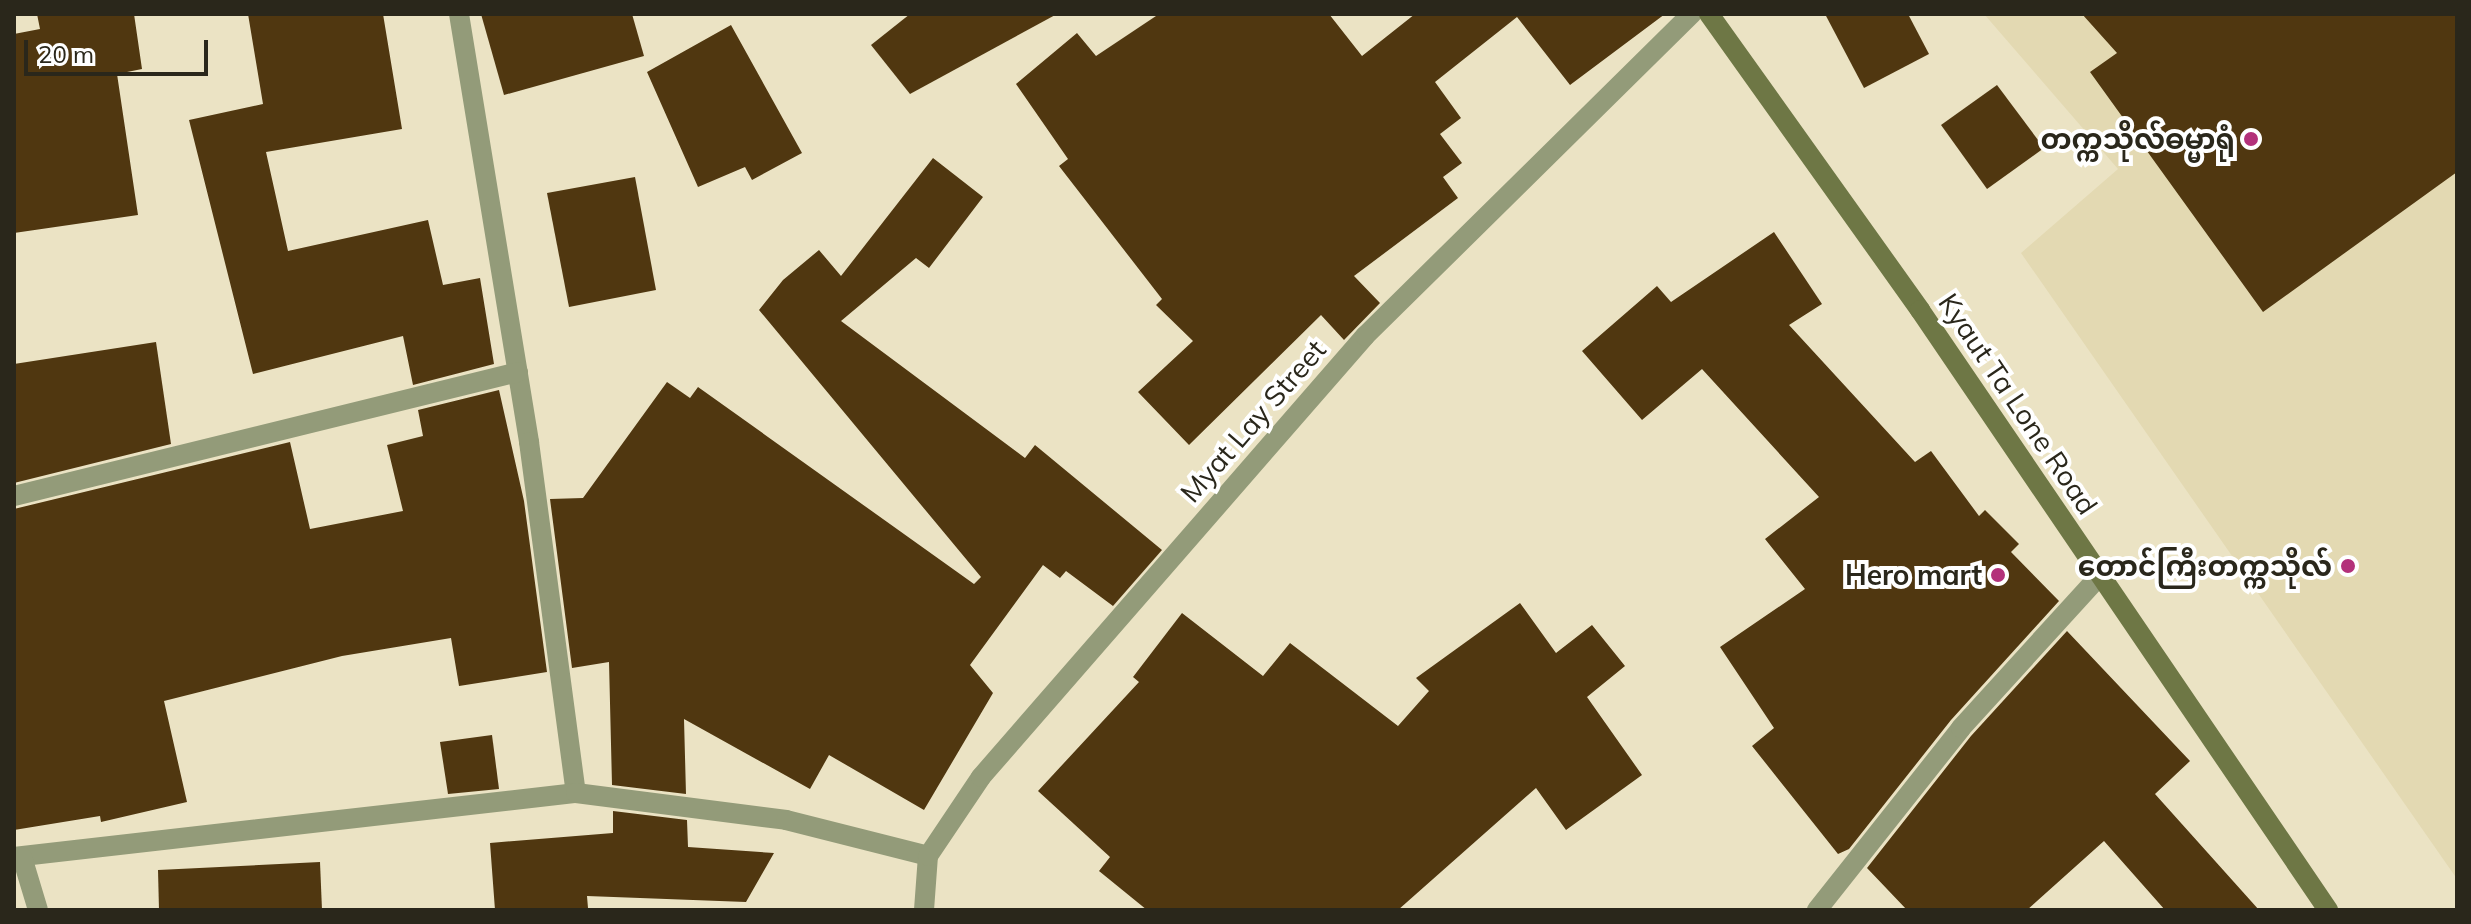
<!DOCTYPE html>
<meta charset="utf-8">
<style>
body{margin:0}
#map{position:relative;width:2471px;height:924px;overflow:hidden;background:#ebe3c4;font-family:Mulish,"Noto Sans Myanmar",sans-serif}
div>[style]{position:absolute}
.built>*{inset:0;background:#e3d9b2}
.building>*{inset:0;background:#503710}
.minor>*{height:20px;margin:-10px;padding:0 10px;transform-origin:10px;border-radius:10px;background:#939b79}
.secondary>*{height:20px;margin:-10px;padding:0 10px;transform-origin:10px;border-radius:10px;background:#6e7745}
.dots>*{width:22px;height:22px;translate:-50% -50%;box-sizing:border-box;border:4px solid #fff;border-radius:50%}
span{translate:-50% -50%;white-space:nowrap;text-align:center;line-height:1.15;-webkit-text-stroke:8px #fff;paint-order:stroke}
.poi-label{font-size:28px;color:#2a271b;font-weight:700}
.right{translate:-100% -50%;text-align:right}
.street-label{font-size:28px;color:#2a271b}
.frame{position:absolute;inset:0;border:16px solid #2a271b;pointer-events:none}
.scale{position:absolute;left:24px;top:40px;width:184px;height:36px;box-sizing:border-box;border:4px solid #2a271b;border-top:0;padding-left:10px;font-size:24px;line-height:28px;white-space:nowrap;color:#2a271b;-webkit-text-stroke:6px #fff;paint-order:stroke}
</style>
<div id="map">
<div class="built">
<div style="clip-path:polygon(1984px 14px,2457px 14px,2457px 879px,2021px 253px,2118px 169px)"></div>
</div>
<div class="building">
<div style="clip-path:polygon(37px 14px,134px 14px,142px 69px,117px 74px,138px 215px,14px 233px,14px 34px,40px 29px)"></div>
<div style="clip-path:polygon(248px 14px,383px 14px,402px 129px,266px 152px,288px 251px,428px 220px,443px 285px,480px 278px,494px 364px,413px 385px,403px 336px,253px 374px,189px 120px,263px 104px)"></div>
<div style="clip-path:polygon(481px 14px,632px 14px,644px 56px,504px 95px)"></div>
<div style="clip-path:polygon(910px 14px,1057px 14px,910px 94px,871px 45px)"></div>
<div style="clip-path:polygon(1159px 14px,1329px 14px,1362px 56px,1415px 14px,1665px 14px,1570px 85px,1517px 17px,1435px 82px,1461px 118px,1440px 134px,1462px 163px,1443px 177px,1458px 198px,1354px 276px,1380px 303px,1344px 340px,1321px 315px,1189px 445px,1138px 392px,1193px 341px,1156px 305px,1162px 299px,1059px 166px,1068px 159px,1016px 84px,1077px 33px,1096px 56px)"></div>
<div style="clip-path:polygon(1825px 14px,1908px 14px,1929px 54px,1864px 88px)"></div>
<div style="clip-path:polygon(2082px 14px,2457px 14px,2457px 172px,2263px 312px,2090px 72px,2117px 53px)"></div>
<div style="clip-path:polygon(731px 25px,802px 153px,752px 180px,745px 167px,698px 187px,647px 72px)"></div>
<div style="clip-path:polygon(1997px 85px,2044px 148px,1987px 189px,1941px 125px)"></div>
<div style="clip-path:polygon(933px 158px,983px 197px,929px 268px,916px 258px,841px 321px,1025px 458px,1035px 445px,1162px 550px,1113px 606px,1066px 571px,1060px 578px,1043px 565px,970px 665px,993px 693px,924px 810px,829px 755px,810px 789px,684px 719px,686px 794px,612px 785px,609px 662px,572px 668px,550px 499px,583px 498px,667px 382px,690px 398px,698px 387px,974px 584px,981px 577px,759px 310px,783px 280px,819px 250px,841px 276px)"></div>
<div style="clip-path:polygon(635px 177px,656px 290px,569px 307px,547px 193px)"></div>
<div style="clip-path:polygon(1774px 232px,1822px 304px,1789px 325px,1915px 462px,1931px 451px,1979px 516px,1985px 510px,2019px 544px,2011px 552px,2059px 601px,1951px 720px,1849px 849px,1838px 854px,1752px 746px,1774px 728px,1720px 647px,1805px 589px,1765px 539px,1819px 497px,1702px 369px,1642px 420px,1582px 351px,1657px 286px,1671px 302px)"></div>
<div style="clip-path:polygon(156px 342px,171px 444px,14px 483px,14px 364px)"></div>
<div style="clip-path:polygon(499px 390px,524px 501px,547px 672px,459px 686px,451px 638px,342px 656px,164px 701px,187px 802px,101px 822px,100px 816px,14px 830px,14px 509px,290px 442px,310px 529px,403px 511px,387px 445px,423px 436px,418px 410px)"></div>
<div style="clip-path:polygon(1520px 603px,1556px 653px,1592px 625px,1625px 666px,1587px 697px,1642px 775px,1566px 830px,1536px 788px,1398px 910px,1147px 910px,1099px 871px,1110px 857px,1038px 791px,1139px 682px,1133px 677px,1182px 613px,1263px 676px,1290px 643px,1398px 726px,1429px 691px,1416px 678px)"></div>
<div style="clip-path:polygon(2067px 631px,2190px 761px,2155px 794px,2259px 910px,2165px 910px,2104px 841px,2027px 910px,1907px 910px,1867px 868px,1971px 736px)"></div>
<div style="clip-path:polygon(492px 735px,499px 789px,448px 794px,440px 742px)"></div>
<div style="clip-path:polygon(613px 811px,687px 820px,688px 847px,774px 853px,746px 902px,587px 896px,588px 908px,495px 910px,490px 843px,613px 833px)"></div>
<div style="clip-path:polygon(320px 862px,322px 910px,159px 910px,158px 870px)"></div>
</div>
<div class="minor">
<div style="left:459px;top:14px;width:434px;rotate:80.7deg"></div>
<div style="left:529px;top:442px;width:354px;rotate:82.4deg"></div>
<div style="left:14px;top:496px;width:519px;rotate:-13.82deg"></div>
<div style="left:14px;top:857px;width:566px;rotate:-6.5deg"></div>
<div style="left:576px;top:793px;width:212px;rotate:7.3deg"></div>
<div style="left:786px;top:820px;width:146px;rotate:14.2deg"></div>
<div style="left:22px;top:857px;width:55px;rotate:73.2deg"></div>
<div style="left:924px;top:910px;width:54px;rotate:-85.8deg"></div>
<div style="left:928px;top:856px;width:95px;rotate:-56.1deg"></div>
<div style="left:981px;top:777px;width:585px;rotate:-48.95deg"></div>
<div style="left:1365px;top:336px;width:459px;rotate:-44.6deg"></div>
<div style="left:1817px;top:910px;width:232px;rotate:-51.6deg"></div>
<div style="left:1961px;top:728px;width:207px;rotate:-47.7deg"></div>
</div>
<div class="secondary">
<div style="left:1709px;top:14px;width:364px;rotate:54.5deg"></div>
<div style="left:1920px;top:310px;width:726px;rotate:55.78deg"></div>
</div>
<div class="dots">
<div style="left:2251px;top:139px;background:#b3317a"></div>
<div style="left:2348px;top:566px;background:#b3317a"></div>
<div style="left:1998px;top:575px;background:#b3317a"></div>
</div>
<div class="poi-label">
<span class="right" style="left:2235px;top:139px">တက္ကသိုလ်ဓမ္မာရုံ</span>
<span class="right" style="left:2332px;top:566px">တောင်ကြီးတက္ကသိုလ်</span>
<span class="right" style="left:1982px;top:575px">Hero mart</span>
</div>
<div class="street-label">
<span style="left:2018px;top:404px;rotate:56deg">Kyaut Ta Lone Road</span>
<span style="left:1253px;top:421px;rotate:-49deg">Myat Lay Street</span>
</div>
<div class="frame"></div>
<div class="scale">20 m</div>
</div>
